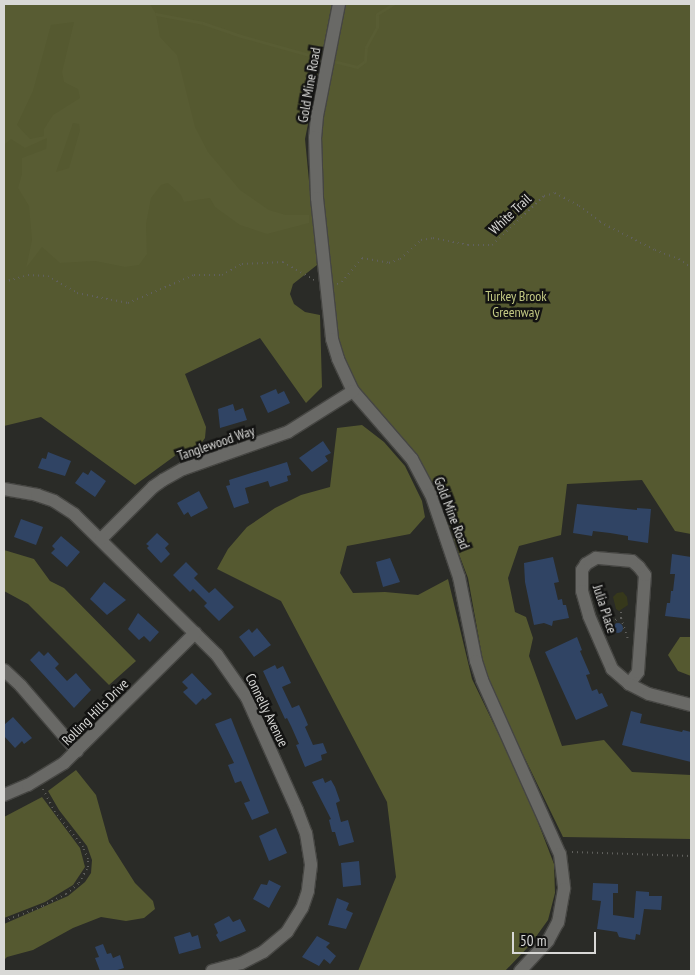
<!DOCTYPE html>
<style>
body{margin:0}
#map{position:relative;width:695px;height:975px;overflow:hidden;background:#2a2b27;font-family:"PT Sans Narrow",sans-serif}
div>[style]{position:absolute}
.green>*{inset:0;background:#36381b}
.forest>*{inset:0;background:#555930}
.water>*{inset:0;background:#585c33}
.stream>*{height:3px;margin:-1.5px;padding:0 1.5px;transform-origin:1.5px;border-radius:1.5px;background:#585c33}
.building>*{inset:0;background:#304464}
.round{border-radius:50%}
.path>*{height:2px;margin-top:-1px;transform-origin:0;background:repeating-linear-gradient(90deg,#60605d 0 1px,transparent 0 5px)}
.roads{filter:drop-shadow(1px 0 #464643) drop-shadow(-1px 0 #464643) drop-shadow(0 1px #464643) drop-shadow(0 -1px #464643)}
.minor>*{height:12px;margin:-6px;padding:0 6px;transform-origin:6px;border-radius:6px;background:#696966}
span{translate:-50% -50%;white-space:nowrap;text-align:center;line-height:1.15;-webkit-text-stroke:5px #131312;paint-order:stroke}
.street-label{font-size:14px;color:#d8d8d6}
.park-label{font-size:14px;color:#c1c782}
.frame{position:absolute;inset:0;border:5px solid #d8d8d6;pointer-events:none}
.scale{position:absolute;left:512px;top:932px;width:84px;height:22px;box-sizing:border-box;border:2px solid #d8d8d6;border-top:0;padding-left:6px;font-size:15px;line-height:18px;white-space:nowrap;color:#d8d8d6;-webkit-text-stroke:4px #131312;paint-order:stroke}
</style>
<div id="map">
<div class="green">
<div style="clip-path:polygon(623px 592px,627px 597px,628px 605px,619px 611px,616px 609px,613px 597px,617px 593px)"></div>
</div>
<div class="forest">
<div style="clip-path:polygon(4px 4px,332px 4px,305px 139px,317px 265px,293px 284px,290px 294px,294px 304px,305px 312px,320px 315px,322px 387px,306px 403px,260px 338px,185px 374px,206px 427px,205px 438px,200px 445px,176px 455px,135px 485px,41px 417px,4px 426px)"></div>
<div style="clip-path:polygon(345px 4px,691px 4px,691px 534px,675px 531px,642px 480px,567px 484px,561px 535px,519px 546px,508px 578px,515px 612px,526px 617px,533px 638px,529px 656px,562px 746px,604px 740px,632px 772px,691px 775px,691px 839px,563px 837px,486px 678px,468px 578px,438px 499px,418px 456px,371px 406px,358px 389px,340px 346px,334px 322px,320px 177px,323px 117px)"></div>
<div style="clip-path:polygon(362px 425px,384px 442px,405px 466px,422px 501px,425px 517px,410px 534px,347px 546px,340px 573px,353px 593px,385px 592px,418px 595px,448px 579px,472px 679px,526px 791px,554px 864px,555px 893px,548px 920px,530px 945px,505px 971px,358px 971px,396px 877px,387px 802px,281px 601px,217px 569px,228px 549px,247px 527px,275px 508px,301px 495px,330px 487px,337px 428px)"></div>
<div style="clip-path:polygon(4px 550px,34px 559px,50px 581px,64px 588px,136px 661px,109px 685px,28px 604px,4px 591px)"></div>
<div style="clip-path:polygon(680px 637px,691px 637px,691px 676px,678px 671px,668px 655px)"></div>
<div style="clip-path:polygon(76px 770px,96px 795px,109px 842px,135px 883px,153px 901px,155px 909px,144px 918px,126px 921px,101px 917px,73px 928px,33px 950px,7px 957px,4px 960px,4px 924px,68px 896px,85px 882px,91px 873px,92px 860px,87px 846px,59px 810px,48px 791px)"></div>
<div style="clip-path:polygon(42px 797px,80px 848px,85px 867px,73px 885px,45px 902px,4px 918px,4px 817px)"></div>
</div>
<div class="water">
<div style="clip-path:polygon(evenodd,4px 4px,150px 4px,156px 14px,160px 37px,177px 55px,195px 127px,208px 152px,240px 190px,269px 210px,286px 215px,309px 215px,309px 223px,267px 234px,240px 225px,215px 207px,210px 198px,184px 202px,181px 195px,168px 183px,161px 185px,151px 198px,146px 224px,147px 254px,139px 265px,125px 267px,95px 261px,60px 263px,42px 247px,26px 268px,32px 240px,29px 206px,18px 188px,22px 174px,22px 158px,46px 149px,47px 138px,25px 148px,11px 139px,4px 145px,4px 4px,74px 22px,62px 72px,64px 82px,78px 89px,80px 98px,53px 115px,44px 129px,44px 136px,30px 139px,17px 125px,33px 91px,51px 25px,74px 22px,4px 4px,73px 123px,79px 124px,80px 130px,69px 168px,56px 172px,73px 123px)"></div>
</div>
<div class="stream">
<div style="left:156px;top:14px;width:48px;rotate:10.8deg"></div>
<div style="left:203px;top:23px;width:40px;rotate:18.9deg"></div>
<div style="left:241px;top:36px;width:82px;rotate:15.6deg"></div>
<div style="left:337px;top:62px;width:21px;rotate:14deg"></div>
<div style="left:357px;top:67px;width:10px;rotate:-37deg"></div>
<div style="left:365px;top:61px;width:14px;rotate:-86deg"></div>
<div style="left:366px;top:47px;width:23px;rotate:-61deg"></div>
<div style="left:377px;top:27px;width:13px;rotate:-90deg"></div>
<div style="left:377px;top:14px;width:19px;rotate:-32deg"></div>
</div>
<div class="building">
<div style="clip-path:polygon(276px 389px,278px 394px,284px 391px,290px 403px,268px 413px,260px 396px)"></div>
<div style="clip-path:polygon(233px 404px,235px 411px,243px 408px,247px 420px,220px 428px,218px 409px)"></div>
<div style="clip-path:polygon(323px 441px,331px 453px,325px 456px,328px 461px,312px 472px,299px 458px)"></div>
<div style="clip-path:polygon(48px 452px,71px 461px,65px 476px,38px 468px,42px 458px,46px 459px)"></div>
<div style="clip-path:polygon(287px 462px,291px 475px,287px 476px,288px 481px,270px 487px,268px 481px,245px 488px,249px 503px,234px 508px,226px 486px,230px 485px,229px 480px)"></div>
<div style="clip-path:polygon(91px 470px,106px 481px,95px 497px,75px 483px,83px 472px,88px 475px)"></div>
<div style="clip-path:polygon(199px 491px,208px 508px,191px 517px,188px 512px,184px 515px,177px 503px)"></div>
<div style="clip-path:polygon(577px 504px,637px 510px,637px 508px,651px 509px,648px 543px,628px 540px,628px 536px,610px 533px,593px 531px,592px 536px,573px 533px)"></div>
<div style="clip-path:polygon(21px 519px,43px 527px,36px 545px,14px 537px)"></div>
<div style="clip-path:polygon(157px 533px,169px 544px,165px 548px,170px 554px,161px 563px,147px 548px,149px 546px,146px 544px)"></div>
<div style="clip-path:polygon(61px 536px,80px 552px,67px 567px,51px 553px,55px 549px,52px 546px)"></div>
<div style="clip-path:polygon(672px 554px,691px 557px,691px 619px,665px 616px,667px 603px,670px 603px,671px 591px,673px 591px,675px 574px,670px 574px)"></div>
<div style="clip-path:polygon(553px 557px,559px 582px,554px 583px,558px 600px,562px 599px,563px 605px,566px 605px,569px 618px,553px 621px,552px 626px,544px 623px,534px 625px,525px 582px,524px 563px)"></div>
<div style="clip-path:polygon(390px 558px,400px 582px,383px 587px,376px 562px)"></div>
<div style="clip-path:polygon(186px 562px,198px 574px,194px 578px,209px 593px,215px 588px,234px 607px,219px 621px,204px 606px,207px 603px,193px 589px,190px 592px,173px 575px)"></div>
<div style="clip-path:polygon(104px 582px,126px 600px,107px 615px,90px 599px)"></div>
<div style="clip-path:polygon(138px 613px,159px 632px,150px 642px,144px 636px,139px 640px,128px 629px)"></div>
<div class="round" style="left:613px;top:623px;width:10px;height:10px"></div>
<div style="clip-path:polygon(257px 628px,271px 645px,254px 657px,239px 637px,249px 629px,252px 633px)"></div>
<div style="clip-path:polygon(577px 637px,582px 650px,580px 651px,590px 674px,586px 675px,592px 691px,597px 689px,599px 694px,602px 693px,608px 706px,576px 720px,545px 652px)"></div>
<div style="clip-path:polygon(39px 651px,44px 656px,48px 652px,59px 664px,55px 668px,67px 681px,76px 673px,91px 690px,74px 708px,30px 660px)"></div>
<div style="clip-path:polygon(275px 665px,277px 669px,283px 666px,291px 683px,282px 687px,292px 708px,299px 705px,306px 720px,308px 725px,305px 727px,313px 745px,323px 743px,327px 753px,321px 755px,322px 760px,305px 767px,296px 745px,299px 744px,291px 726px,287px 718px,285px 719px,263px 671px)"></div>
<div style="clip-path:polygon(192px 673px,212px 694px,205px 700px,203px 698px,196px 705px,183px 692px,188px 688px,182px 682px)"></div>
<div style="clip-path:polygon(631px 711px,642px 714px,640px 723px,682px 732px,683px 730px,691px 732px,691px 762px,622px 745px)"></div>
<div style="clip-path:polygon(13px 717px,32px 738px,24px 744px,22px 741px,15px 748px,4px 736px,4px 725px)"></div>
<div style="clip-path:polygon(231px 718px,269px 813px,252px 820px,244px 803px,250px 801px,241px 781px,235px 783px,228px 765px,234px 763px,215px 724px)"></div>
<div style="clip-path:polygon(323px 778px,325px 783px,331px 780px,335px 787px,340px 801px,336px 803px,341px 822px,348px 820px,354px 842px,339px 846px,335px 832px,332px 832px,329px 820px,331px 819px,312px 782px)"></div>
<div style="clip-path:polygon(276px 828px,287px 853px,269px 861px,259px 836px)"></div>
<div style="clip-path:polygon(359px 861px,361px 885px,343px 887px,341px 863px)"></div>
<div style="clip-path:polygon(269px 880px,281px 886px,269px 908px,253px 899px,261px 884px,267px 885px)"></div>
<div style="clip-path:polygon(593px 883px,618px 884px,618px 893px,613px 893px,613px 915px,634px 918px,636px 891px,649px 892px,649px 896px,662px 896px,661px 910px,644px 909px,640px 935px,636px 934px,635px 940px,619px 937px,617px 932px,597px 929px,601px 901px,592px 900px)"></div>
<div style="clip-path:polygon(337px 898px,349px 903px,346px 910px,353px 913px,346px 929px,328px 925px)"></div>
<div style="clip-path:polygon(229px 916px,233px 922px,240px 919px,246px 931px,220px 942px,216px 935px,218px 933px,214px 924px)"></div>
<div style="clip-path:polygon(190px 932px,192px 937px,198px 935px,201px 948px,179px 954px,174px 937px)"></div>
<div style="clip-path:polygon(317px 936px,330px 943px,326px 947px,336px 956px,330px 964px,324px 959px,319px 966px,302px 957px)"></div>
<div style="clip-path:polygon(103px 944px,107px 954px,111px 953px,113px 958px,120px 955px,124px 968px,114px 971px,100px 971px,95px 958px,99px 957px,95px 947px)"></div>
</div>
<div class="path">
<div style="left:4px;top:282px;width:25px;rotate:-16deg"></div>
<div style="left:28px;top:275px;width:20px;rotate:3deg"></div>
<div style="left:48px;top:276px;width:34px;rotate:30deg"></div>
<div style="left:77px;top:293px;width:52px;rotate:11.1deg"></div>
<div style="left:128px;top:303px;width:72px;rotate:-23deg"></div>
<div style="left:194px;top:275px;width:28px"></div>
<div style="left:222px;top:275px;width:23px;rotate:-29deg"></div>
<div style="left:242px;top:264px;width:41px;rotate:-2.8deg"></div>
<div style="left:283px;top:262px;width:36px;rotate:30deg"></div>
<div style="left:337px;top:284px;width:5px;rotate:-22deg"></div>
<div style="left:342px;top:282px;width:31px;rotate:-50deg"></div>
<div style="left:362px;top:258px;width:27px;rotate:10deg"></div>
<div style="left:389px;top:263px;width:12px;rotate:-20deg"></div>
<div style="left:400px;top:259px;width:28px;rotate:-42deg"></div>
<div style="left:421px;top:240px;width:12px;rotate:-9deg"></div>
<div style="left:433px;top:238px;width:36px;rotate:11deg"></div>
<div style="left:468px;top:245px;width:24px"></div>
<div style="left:492px;top:245px;width:71px;rotate:-43.3deg"></div>
<div style="left:544px;top:196px;width:11px;rotate:-15deg"></div>
<div style="left:555px;top:193px;width:27px;rotate:28deg"></div>
<div style="left:579px;top:206px;width:26px;rotate:37deg"></div>
<div style="left:600px;top:222px;width:62px;rotate:27deg"></div>
<div style="left:655px;top:250px;width:26px;rotate:21deg"></div>
<div style="left:679px;top:259px;width:15px;rotate:37deg"></div>
<div style="left:621px;top:618px;width:22px;rotate:72deg"></div>
<div style="left:606px;top:623px;width:16px;rotate:-18deg"></div>
<div style="left:621px;top:618px;width:7px;rotate:-90deg"></div>
<div style="left:572px;top:852px;width:119px;rotate:1.9deg"></div>
<div style="left:4px;top:921px;width:42px;rotate:-21deg"></div>
<div style="left:43px;top:906px;width:26px;rotate:-28deg"></div>
<div style="left:66px;top:894px;width:17px;rotate:-40deg"></div>
<div style="left:79px;top:883px;width:18px;rotate:-61deg"></div>
<div style="left:88px;top:867px;width:8px;rotate:-90deg"></div>
<div style="left:88px;top:859px;width:13px;rotate:-113deg"></div>
<div style="left:83px;top:847px;width:45px;rotate:-128.7deg"></div>
<div style="left:55px;top:812px;width:26px;rotate:-118deg"></div>
</div>
<div class="roads">
<div class="minor">
<div style="left:339px;top:4px;width:114px;rotate:101.1deg"></div>
<div style="left:317px;top:116px;width:21px;rotate:95deg"></div>
<div style="left:315px;top:137px;width:61px;rotate:88.1deg"></div>
<div style="left:317px;top:198px;width:142px;rotate:83.9deg"></div>
<div style="left:332px;top:339px;width:21px;rotate:73deg"></div>
<div style="left:338px;top:359px;width:35px;rotate:65deg"></div>
<div style="left:353px;top:391px;width:90px;rotate:49.1deg"></div>
<div style="left:412px;top:459px;width:40px;rotate:62deg"></div>
<div style="left:431px;top:494px;width:88px;rotate:71.4deg"></div>
<div style="left:459px;top:577px;width:86px;rotate:78.6deg"></div>
<div style="left:476px;top:661px;width:20px;rotate:72deg"></div>
<div style="left:482px;top:680px;width:191px;rotate:65.9deg"></div>
<div style="left:560px;top:854px;width:35px;rotate:83deg"></div>
<div style="left:564px;top:889px;width:34px;rotate:100deg"></div>
<div style="left:558px;top:922px;width:21px;rotate:118deg"></div>
<div style="left:548px;top:941px;width:41px;rotate:133deg"></div>
<div style="left:4px;top:489px;width:34px;rotate:10deg"></div>
<div style="left:37px;top:495px;width:18px;rotate:19deg"></div>
<div style="left:54px;top:501px;width:24px;rotate:33deg"></div>
<div style="left:74px;top:514px;width:201px;rotate:44.6deg"></div>
<div style="left:217px;top:655px;width:52px;rotate:55.1deg"></div>
<div style="left:247px;top:698px;width:123px;rotate:65.9deg"></div>
<div style="left:297px;top:810px;width:25px;rotate:69deg"></div>
<div style="left:306px;top:833px;width:32px;rotate:81deg"></div>
<div style="left:311px;top:865px;width:26px;rotate:97deg"></div>
<div style="left:308px;top:891px;width:18px;rotate:109deg"></div>
<div style="left:302px;top:908px;width:28px;rotate:122deg"></div>
<div style="left:287px;top:932px;width:31px;rotate:140deg"></div>
<div style="left:263px;top:952px;width:25px;rotate:153deg"></div>
<div style="left:241px;top:963px;width:30px;rotate:165deg"></div>
<div style="left:101px;top:539px;width:74px;rotate:-45deg"></div>
<div style="left:153px;top:487px;width:12px;rotate:-35deg"></div>
<div style="left:163px;top:480px;width:23px;rotate:-29deg"></div>
<div style="left:183px;top:469px;width:111px;rotate:-19.4deg"></div>
<div style="left:288px;top:432px;width:77px;rotate:-32.2deg"></div>
<div style="left:4px;top:670px;width:23px;rotate:43deg"></div>
<div style="left:21px;top:686px;width:86px;rotate:49.3deg"></div>
<div style="left:629px;top:684px;width:15px;rotate:-53deg"></div>
<div style="left:638px;top:672px;width:97px;rotate:-85.9deg"></div>
<div style="left:645px;top:575px;width:10px;rotate:-127deg"></div>
<div style="left:639px;top:567px;width:9px;rotate:-139deg"></div>
<div style="left:632px;top:561px;width:36px;rotate:-175deg"></div>
<div style="left:596px;top:558px;width:12px;rotate:149deg"></div>
<div style="left:586px;top:564px;width:7px;rotate:124deg"></div>
<div style="left:582px;top:570px;width:21px;rotate:90deg"></div>
<div style="left:582px;top:591px;width:26px;rotate:74deg"></div>
<div style="left:589px;top:616px;width:58px;rotate:66.5deg"></div>
<div style="left:612px;top:669px;width:23px;rotate:41deg"></div>
<div style="left:629px;top:684px;width:22px;rotate:27deg"></div>
<div style="left:649px;top:694px;width:43px;rotate:14.7deg"></div>
<div style="left:4px;top:795px;width:26px;rotate:-23deg"></div>
<div style="left:28px;top:785px;width:42px;rotate:-31.4deg"></div>
<div style="left:64px;top:763px;width:185px;rotate:-44.8deg"></div>
</div>
</div>
<div class="street-label">
<span style="left:309px;top:85px;rotate:-80deg">Gold Mine Road</span>
<span style="left:510px;top:214px;rotate:-43deg">White Trail</span>
<span style="left:216px;top:443px;rotate:-19deg">Tanglewood Way</span>
<span style="left:452px;top:513px;rotate:69deg">Gold Mine Road</span>
<span style="left:605px;top:609px;rotate:72deg">Julia Place</span>
<span style="left:267px;top:710px;rotate:64deg">Connelly Avenue</span>
<span style="left:95px;top:712px;rotate:-45deg">Rolling Hills Drive</span>
</div>
<div class="park-label">
<span style="left:516px;top:304px">Turkey Brook<br>Greenway</span>
</div>
<div class="frame"></div>
<div class="scale">50 m</div>
</div>
